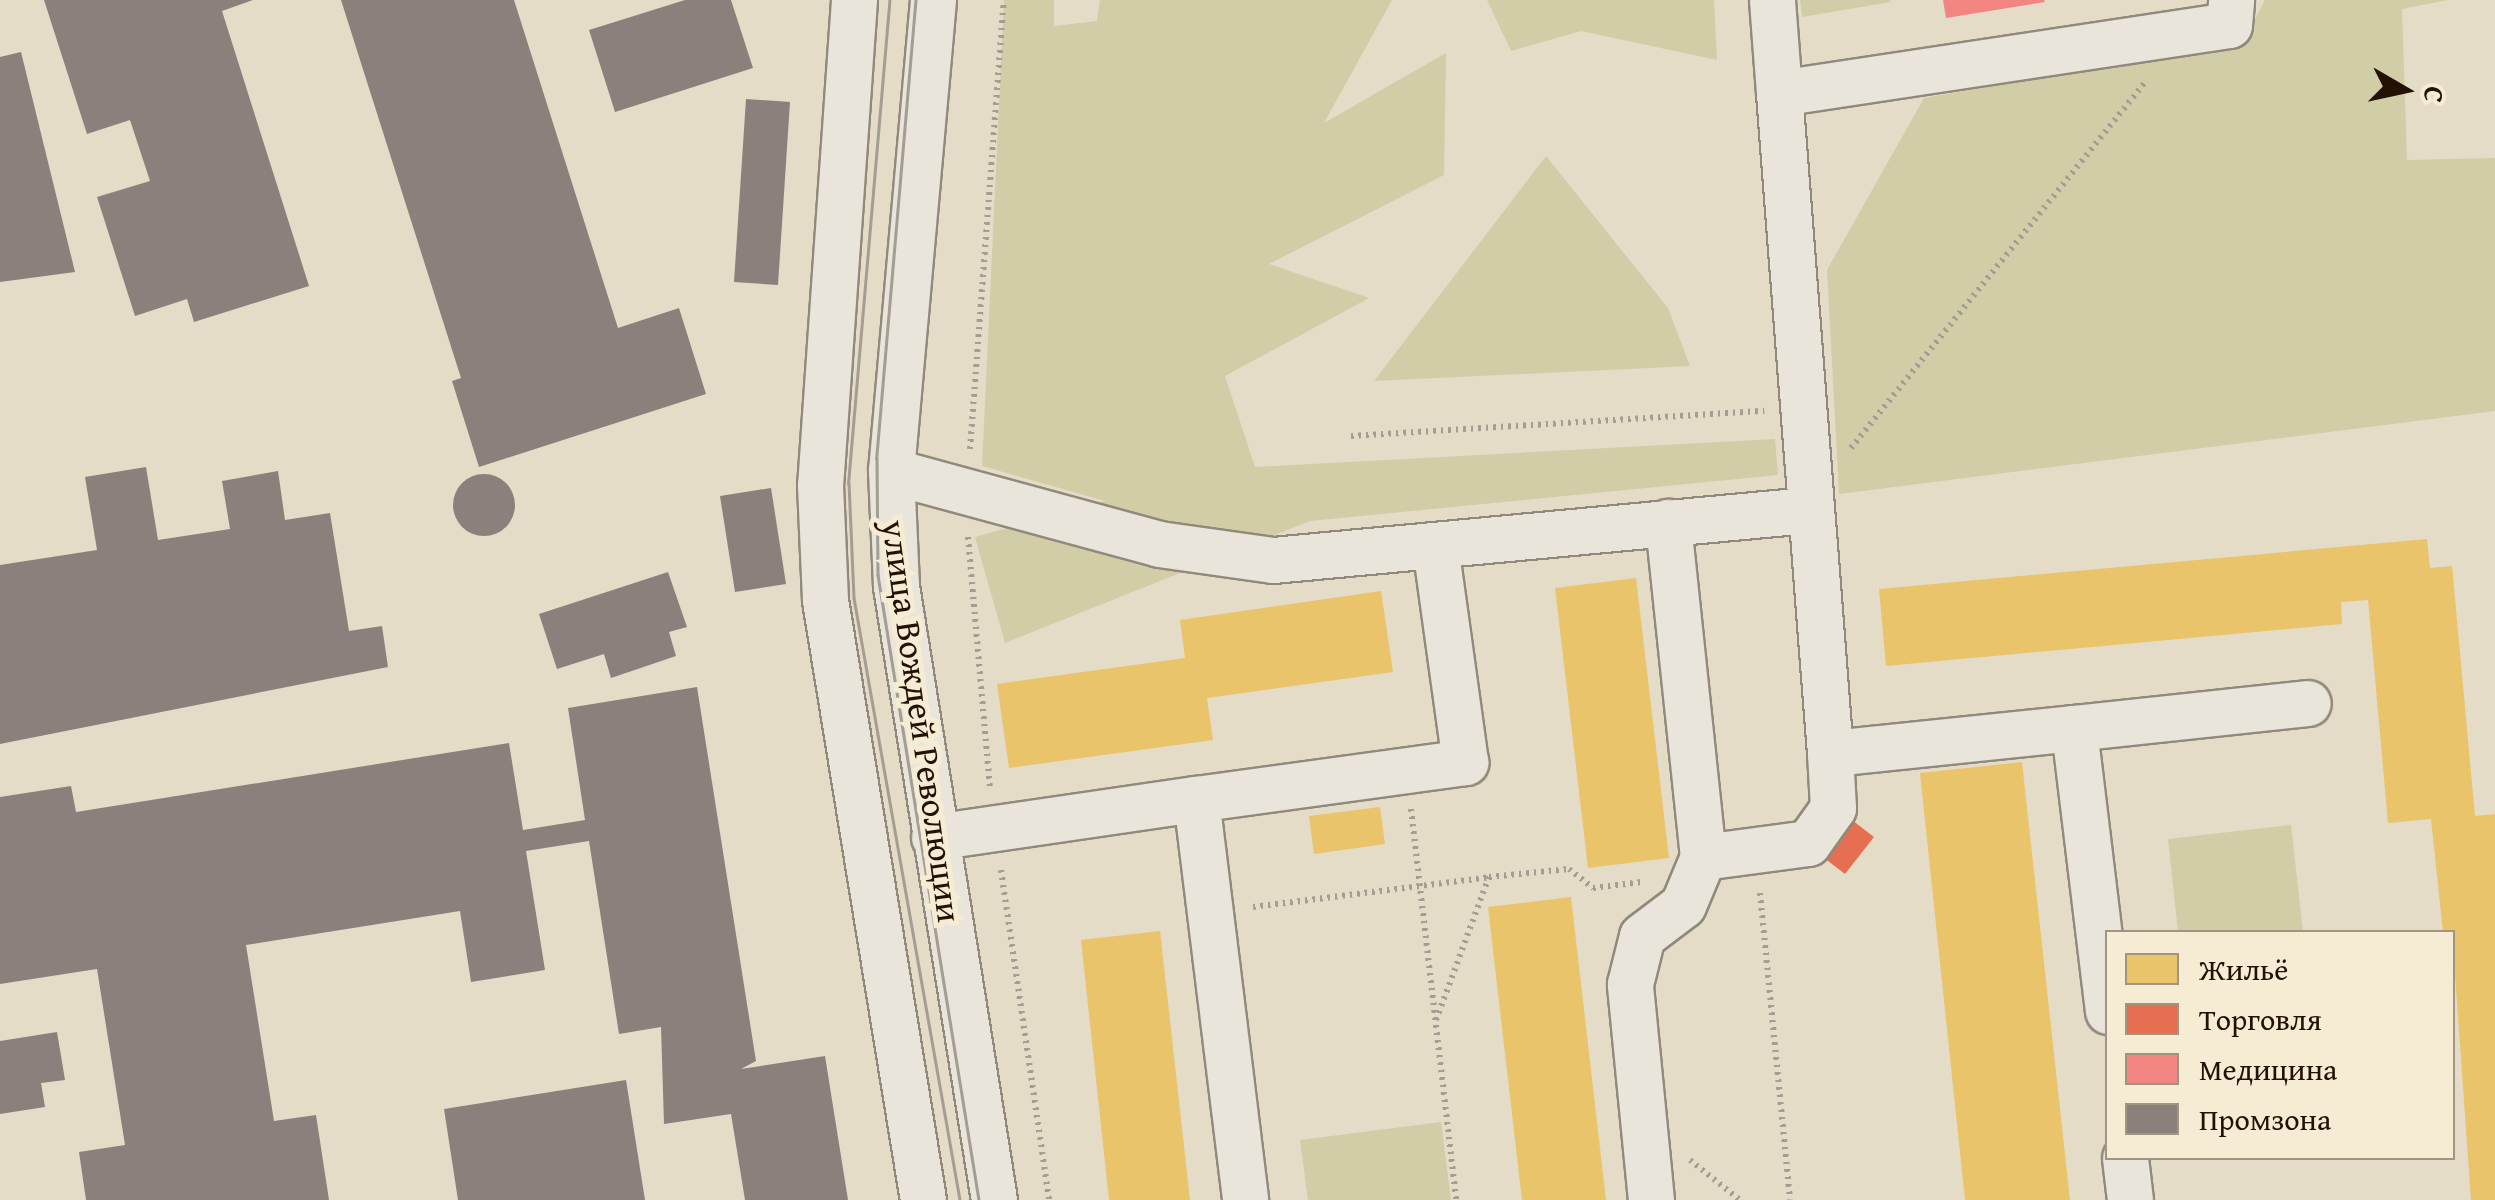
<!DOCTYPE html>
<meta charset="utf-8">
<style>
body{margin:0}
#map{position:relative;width:2495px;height:1200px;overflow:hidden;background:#e4dcc7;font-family:"Gentium Book Plus",serif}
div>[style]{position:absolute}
.green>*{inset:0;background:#d0cda7}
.homes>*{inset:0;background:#e9c46a}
.shops>*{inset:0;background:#e76f51}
.health>*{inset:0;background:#f28482}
.industry>*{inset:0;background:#8a817c}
.round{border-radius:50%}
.path>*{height:6px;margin-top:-3px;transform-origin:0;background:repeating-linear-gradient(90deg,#a39d94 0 2.5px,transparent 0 7.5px)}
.roads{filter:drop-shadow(2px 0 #90897c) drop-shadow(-2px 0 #90897c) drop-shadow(0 2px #90897c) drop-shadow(0 -2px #90897c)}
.minor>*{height:45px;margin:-22.5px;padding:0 22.5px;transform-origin:22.5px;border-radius:22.5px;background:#e9e5db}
.tram>*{height:2.5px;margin:-1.25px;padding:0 1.25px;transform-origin:1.25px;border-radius:1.25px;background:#a39d94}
span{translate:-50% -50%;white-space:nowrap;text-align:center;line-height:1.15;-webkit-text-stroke:10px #f5ecd3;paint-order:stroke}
.street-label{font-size:35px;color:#241106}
.legend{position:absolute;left:2105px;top:930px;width:350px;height:230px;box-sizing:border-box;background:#f5ecd3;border:2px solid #a19481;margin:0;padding:12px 18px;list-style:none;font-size:30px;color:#241106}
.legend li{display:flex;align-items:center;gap:20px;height:50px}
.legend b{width:50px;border:2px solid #a19481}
.north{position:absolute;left:2355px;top:40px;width:100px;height:100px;-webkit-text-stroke:8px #f5ecd3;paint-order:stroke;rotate:99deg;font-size:28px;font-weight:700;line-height:40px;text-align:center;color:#241106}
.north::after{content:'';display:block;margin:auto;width:35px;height:45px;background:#241106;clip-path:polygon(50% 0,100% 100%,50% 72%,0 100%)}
</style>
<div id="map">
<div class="green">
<div style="clip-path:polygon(1004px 0,1054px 0,1054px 26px,1097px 21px,1100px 0,1392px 0,1324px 123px,1446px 53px,1444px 175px,1269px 264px,1369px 298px,1225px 376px,1255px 467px,1775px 439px,1778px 475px,1310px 521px,1005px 643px,975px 537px,1105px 501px,982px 466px)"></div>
<div style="clip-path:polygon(1487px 0,1714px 0,1717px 60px,1581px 31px,1511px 51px)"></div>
<div style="clip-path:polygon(1800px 0,1890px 0,1891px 2px,1802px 17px)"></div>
<div style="clip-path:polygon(2265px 0,2448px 0,2402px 9px,2407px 160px,2495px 158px,2495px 411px,1839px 494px,1827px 270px,1924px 98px,2242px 43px)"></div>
<div style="clip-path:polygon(1546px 156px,1668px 308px,1690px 366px,1374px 381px)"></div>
<div style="clip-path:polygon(2291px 825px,2303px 932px,2178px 932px,2168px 839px)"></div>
<div style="clip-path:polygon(1441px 1122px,1451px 1200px,1308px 1200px,1300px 1140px)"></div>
</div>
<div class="homes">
<div style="clip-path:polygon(2427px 539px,2430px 568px,2452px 566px,2475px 816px,2495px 814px,2495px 1200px,2471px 1200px,2452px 932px,2443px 932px,2431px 819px,2388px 823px,2368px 600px,2341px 602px,2342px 624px,1886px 666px,1879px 589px)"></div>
<div style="clip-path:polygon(1636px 578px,1669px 858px,1588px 868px,1555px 588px)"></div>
<div style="clip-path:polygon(1381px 591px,1393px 672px,1207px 698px,1213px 740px,1009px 768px,997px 684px,1185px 658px,1180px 620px)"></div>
<div style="clip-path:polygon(2022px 762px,2070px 1200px,1965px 1200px,1920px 773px)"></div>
<div style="clip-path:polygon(1380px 807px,1385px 844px,1314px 854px,1309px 816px)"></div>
<div style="clip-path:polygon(1571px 897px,1606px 1200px,1522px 1200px,1488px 907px)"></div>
<div style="clip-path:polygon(1160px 931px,1190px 1200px,1109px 1200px,1081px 940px)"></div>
</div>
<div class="shops">
<div style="clip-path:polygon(1848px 817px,1874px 837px,1845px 874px,1819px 854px)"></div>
</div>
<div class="health">
<div style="clip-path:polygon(1943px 0,2044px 0,2045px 2px,1946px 18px)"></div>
</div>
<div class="industry">
<div style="clip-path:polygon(44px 0,253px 0,222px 11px,309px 286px,194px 322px,187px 299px,135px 316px,97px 197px,150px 181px,130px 120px,87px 134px)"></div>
<div style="clip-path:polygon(341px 0,514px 0,618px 328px,679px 308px,706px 394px,479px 467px,452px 381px,461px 378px)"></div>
<div style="clip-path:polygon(685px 0,731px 0,753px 68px,615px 112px,589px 30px)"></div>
<div style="clip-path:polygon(21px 52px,75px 272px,0 282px,0 57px)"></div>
<div style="clip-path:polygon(746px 99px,790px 102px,778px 285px,734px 282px)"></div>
<div style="clip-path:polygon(146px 467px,158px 540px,230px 529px,222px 481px,278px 471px,285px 520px,330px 513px,349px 631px,382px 626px,388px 667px,0 744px,0 565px,97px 550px,85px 477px)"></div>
<div class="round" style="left:453px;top:474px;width:62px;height:62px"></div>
<div style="clip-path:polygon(771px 488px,786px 584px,735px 592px,720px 496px)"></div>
<div style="clip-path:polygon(668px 572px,687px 627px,669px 632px,676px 656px,611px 678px,604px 654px,557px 669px,539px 614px)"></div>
<div style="clip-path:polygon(697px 687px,756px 1061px,741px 1069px,825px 1056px,848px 1200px,745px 1200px,731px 1114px,664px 1124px,661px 1027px,619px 1034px,589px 841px,526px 851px,545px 970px,471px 982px,460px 911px,246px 945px,274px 1121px,316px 1115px,329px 1200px,86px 1200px,79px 1152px,125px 1145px,97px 969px,0 984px,0 797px,71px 786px,76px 812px,509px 743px,523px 830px,585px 820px,568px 708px)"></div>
<div style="clip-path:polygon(57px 1032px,65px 1080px,41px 1083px,45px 1107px,0 1114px,0 1041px)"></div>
<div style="clip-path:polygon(626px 1080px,645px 1200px,458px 1200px,444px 1109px)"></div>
</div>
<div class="path">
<div style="left:1351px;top:436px;width:414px;rotate:-3.5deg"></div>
<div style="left:1851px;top:448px;width:472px;rotate:-51.2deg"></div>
<div style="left:970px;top:449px;width:450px;rotate:-85.7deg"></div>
<div style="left:968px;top:537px;width:252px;rotate:85deg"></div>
<div style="left:1411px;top:809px;width:394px;rotate:83.4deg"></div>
<div style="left:1001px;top:870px;width:333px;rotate:81.7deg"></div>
<div style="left:1760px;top:893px;width:308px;rotate:84.4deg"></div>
<div style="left:1253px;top:907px;width:238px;rotate:-7.2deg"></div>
<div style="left:1436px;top:1020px;width:153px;rotate:-69.7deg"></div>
<div style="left:1489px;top:877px;width:80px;rotate:-5.7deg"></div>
<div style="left:1569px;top:869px;width:31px;rotate:38deg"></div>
<div style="left:1593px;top:888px;width:49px;rotate:-7deg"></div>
<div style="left:1690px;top:1160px;width:64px;rotate:38.7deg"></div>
</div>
<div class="roads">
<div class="minor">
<div style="left:854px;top:0;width:486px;rotate:94deg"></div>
<div style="left:820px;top:485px;width:115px;rotate:87.5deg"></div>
<div style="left:825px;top:600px;width:608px;rotate:80.72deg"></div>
<div style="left:933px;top:0;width:473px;rotate:95.1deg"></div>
<div style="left:891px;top:471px;width:115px;rotate:87.5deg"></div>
<div style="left:896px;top:586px;width:622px;rotate:80.93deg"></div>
<div style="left:1772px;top:0;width:93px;rotate:85.7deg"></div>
<div style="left:891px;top:471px;width:278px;rotate:15.2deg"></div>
<div style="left:1159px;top:544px;width:115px;rotate:8deg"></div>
<div style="left:1273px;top:560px;width:536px;rotate:-5.35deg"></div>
<div style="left:2074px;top:728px;width:245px;rotate:174.1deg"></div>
<div style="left:1830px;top:753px;width:662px;rotate:-94.42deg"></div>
<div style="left:1779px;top:93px;width:455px;rotate:-8.6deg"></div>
<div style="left:2229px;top:25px;width:25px;rotate:-85deg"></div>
<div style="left:1196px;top:799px;width:272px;rotate:-7.8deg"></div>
<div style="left:1465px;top:762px;width:219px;rotate:-97.9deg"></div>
<div style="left:934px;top:837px;width:265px;rotate:-8.3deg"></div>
<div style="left:1196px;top:799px;width:404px;rotate:83deg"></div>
<div style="left:1703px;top:857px;width:106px;rotate:-7.6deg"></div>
<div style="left:1808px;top:843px;width:43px;rotate:-54.5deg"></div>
<div style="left:1833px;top:808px;width:55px;rotate:-93.1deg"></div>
<div style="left:2108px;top:1011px;width:285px;rotate:-96.9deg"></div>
<div style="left:2074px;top:728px;width:235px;rotate:-6.1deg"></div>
<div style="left:2125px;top:1158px;width:42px;rotate:83.2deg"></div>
<div style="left:1651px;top:1200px;width:217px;rotate:-95.6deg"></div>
<div style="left:1630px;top:984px;width:49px;rotate:-76deg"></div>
<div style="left:1642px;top:936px;width:51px;rotate:-37.1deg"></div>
<div style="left:1683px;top:905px;width:52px;rotate:-67.4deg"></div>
<div style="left:1703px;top:857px;width:337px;rotate:-96deg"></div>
</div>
</div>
<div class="tram">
<div style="left:890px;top:0;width:485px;rotate:94.9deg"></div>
<div style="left:849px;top:483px;width:115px;rotate:87.5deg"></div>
<div style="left:854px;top:598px;width:611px;rotate:80.01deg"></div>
<div style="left:916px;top:0;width:460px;rotate:94.9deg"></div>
<div style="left:877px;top:458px;width:117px;rotate:89.5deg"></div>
<div style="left:878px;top:575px;width:633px;rotate:80.82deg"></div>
</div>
<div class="street-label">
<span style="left:922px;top:721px;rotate:82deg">улица Вождей Революции</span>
</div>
<ul class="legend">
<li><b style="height:28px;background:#e9c46a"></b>Жильё</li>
<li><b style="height:28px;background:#e76f51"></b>Торговля</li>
<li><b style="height:28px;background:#f28482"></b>Медицина</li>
<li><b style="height:28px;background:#8a817c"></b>Промзона</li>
</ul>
<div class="north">С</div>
</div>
